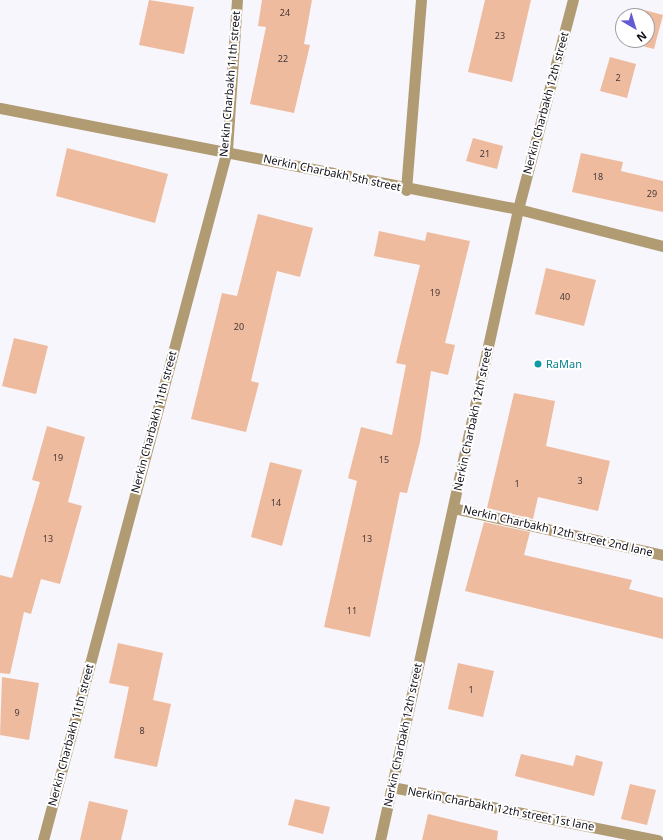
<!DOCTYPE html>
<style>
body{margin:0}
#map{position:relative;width:663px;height:840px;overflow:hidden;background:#f7f6fc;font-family:"Noto Sans",sans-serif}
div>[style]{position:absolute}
.building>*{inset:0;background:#efbb9e}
.service>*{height:11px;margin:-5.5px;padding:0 5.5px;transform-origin:5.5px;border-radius:5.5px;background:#b09b73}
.minor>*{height:11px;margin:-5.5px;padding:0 5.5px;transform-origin:5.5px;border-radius:5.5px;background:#b09b73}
.dots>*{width:11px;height:11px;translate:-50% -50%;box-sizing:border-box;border:2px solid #fff;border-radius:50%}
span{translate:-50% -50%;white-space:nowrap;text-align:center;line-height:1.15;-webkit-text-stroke:4px #fff;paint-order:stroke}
.number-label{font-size:9px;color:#463838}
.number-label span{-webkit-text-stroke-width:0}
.street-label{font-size:11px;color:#0e0c16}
.culture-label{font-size:11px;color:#0d838f}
.left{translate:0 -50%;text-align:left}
.north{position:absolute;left:615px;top:8px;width:40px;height:40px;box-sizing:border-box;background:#fff;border:1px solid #9f9ea2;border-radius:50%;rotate:142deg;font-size:11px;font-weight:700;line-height:16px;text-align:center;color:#0e0c16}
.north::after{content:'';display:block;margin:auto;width:14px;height:18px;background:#635bd4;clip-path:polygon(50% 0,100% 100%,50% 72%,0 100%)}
</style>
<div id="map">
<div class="building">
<div style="clip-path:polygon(149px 0,194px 7px,184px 54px,139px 45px)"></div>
<div style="clip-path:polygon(262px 0,312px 0,304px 44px,310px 45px,294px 113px,250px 104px,266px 27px,258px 26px)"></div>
<div style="clip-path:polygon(485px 0,531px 0,512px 82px,468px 72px)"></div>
<div style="clip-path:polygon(637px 8px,663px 15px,654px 49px,627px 42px,647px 40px,647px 16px,635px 16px)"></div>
<div style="clip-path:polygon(610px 57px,636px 64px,627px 98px,600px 91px)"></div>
<div style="clip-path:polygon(473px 138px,503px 146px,497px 169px,466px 161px)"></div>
<div style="clip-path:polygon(67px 148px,168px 174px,155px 223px,56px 196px)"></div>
<div style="clip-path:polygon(581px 153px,623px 162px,621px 171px,663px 181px,663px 212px,572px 192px)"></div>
<div style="clip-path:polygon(258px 214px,313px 228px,300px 277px,277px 271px,251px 381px,259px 383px,246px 432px,191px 419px,222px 293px,237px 296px)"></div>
<div style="clip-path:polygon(379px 231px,425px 241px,427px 232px,470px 241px,445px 343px,455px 345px,448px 375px,431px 371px,420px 442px,407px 493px,400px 492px,370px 637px,324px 627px,357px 481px,348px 478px,361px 427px,392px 435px,406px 365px,396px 363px,420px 265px,374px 256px)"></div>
<div style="clip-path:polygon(546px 268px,596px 280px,584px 326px,535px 314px)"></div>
<div style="clip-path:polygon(14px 338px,48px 346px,36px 394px,2px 386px)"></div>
<div style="clip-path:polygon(514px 393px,555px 401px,546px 446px,610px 461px,598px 511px,538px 497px,533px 519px,487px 508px)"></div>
<div style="clip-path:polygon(47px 426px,85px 437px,68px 502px,82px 506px,60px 584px,41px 579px,31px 614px,24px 612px,10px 674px,0 673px,0 575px,12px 578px,40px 482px,32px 480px)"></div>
<div style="clip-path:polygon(270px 462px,302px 470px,282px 546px,251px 537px)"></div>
<div style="clip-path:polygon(484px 522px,530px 532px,524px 555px,632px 580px,629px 589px,663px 598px,663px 639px,465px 591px)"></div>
<div style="clip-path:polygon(118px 643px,163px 653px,153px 700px,171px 704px,157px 767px,114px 758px,129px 687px,109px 683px)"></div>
<div style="clip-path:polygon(458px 663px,494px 671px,483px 717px,448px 709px)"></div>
<div style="clip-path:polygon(2px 677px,39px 683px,29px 740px,0 735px)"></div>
<div style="clip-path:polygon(521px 754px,573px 766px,576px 755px,603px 762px,594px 796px,515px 776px)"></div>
<div style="clip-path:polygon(630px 784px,656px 790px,647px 825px,621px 819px)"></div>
<div style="clip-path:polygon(295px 799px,330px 807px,323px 834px,288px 825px)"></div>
<div style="clip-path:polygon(89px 801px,128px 810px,121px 840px,80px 840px)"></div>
<div style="clip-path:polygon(428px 814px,498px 831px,497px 840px,422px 840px)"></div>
</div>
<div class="service">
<div style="left:406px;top:190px;width:191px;rotate:-85.5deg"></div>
</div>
<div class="minor">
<div style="left:0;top:108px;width:528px;rotate:11.03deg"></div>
<div style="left:518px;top:209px;width:150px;rotate:14.3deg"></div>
<div style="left:453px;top:508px;width:215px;rotate:12.6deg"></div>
<div style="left:392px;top:787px;width:271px;rotate:11.3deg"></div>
<div style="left:43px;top:840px;width:714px;rotate:-75.07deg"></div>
<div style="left:227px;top:150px;width:150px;rotate:-86.2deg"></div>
<div style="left:380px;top:840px;width:646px;rotate:-77.66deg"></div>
<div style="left:518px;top:209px;width:216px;rotate:-75.3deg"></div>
</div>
<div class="dots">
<div style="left:538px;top:364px;background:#0f9aa8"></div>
</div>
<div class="number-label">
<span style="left:285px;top:13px">24</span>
<span style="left:500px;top:36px">23</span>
<span style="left:283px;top:59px">22</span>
<span style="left:618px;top:78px">2</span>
<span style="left:485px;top:154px">21</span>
<span style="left:598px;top:177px">18</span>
<span style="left:652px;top:194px">29</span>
<span style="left:435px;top:293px">19</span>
<span style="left:565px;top:297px">40</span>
<span style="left:239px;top:327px">20</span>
<span style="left:58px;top:458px">19</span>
<span style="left:384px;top:460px">15</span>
<span style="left:580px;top:481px">3</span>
<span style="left:517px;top:484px">1</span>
<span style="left:276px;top:503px">14</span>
<span style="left:48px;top:539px">13</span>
<span style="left:367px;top:539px">13</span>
<span style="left:352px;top:611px">11</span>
<span style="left:471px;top:690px">1</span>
<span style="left:17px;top:713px">9</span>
<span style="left:142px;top:731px">8</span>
</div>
<div class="street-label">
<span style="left:230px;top:84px;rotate:-85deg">Nerkin Charbakh 11th street</span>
<span style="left:546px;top:103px;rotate:-75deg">Nerkin Charbakh 12th street</span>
<span style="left:332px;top:173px;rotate:12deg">Nerkin Charbakh 5th street</span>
<span style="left:473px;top:419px;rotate:-78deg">Nerkin Charbakh 12th street</span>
<span style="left:154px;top:422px;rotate:-75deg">Nerkin Charbakh 11th street</span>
<span style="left:558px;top:531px;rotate:13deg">Nerkin Charbakh 12th street 2nd lane</span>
<span style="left:71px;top:735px;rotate:-75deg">Nerkin Charbakh 11th street</span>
<span style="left:403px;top:735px;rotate:-78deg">Nerkin Charbakh 12th street</span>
<span style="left:501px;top:809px;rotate:11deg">Nerkin Charbakh 12th street 1st lane</span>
</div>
<div class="culture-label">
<span class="left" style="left:546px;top:364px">RaMan</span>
</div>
<div class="north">N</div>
</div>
